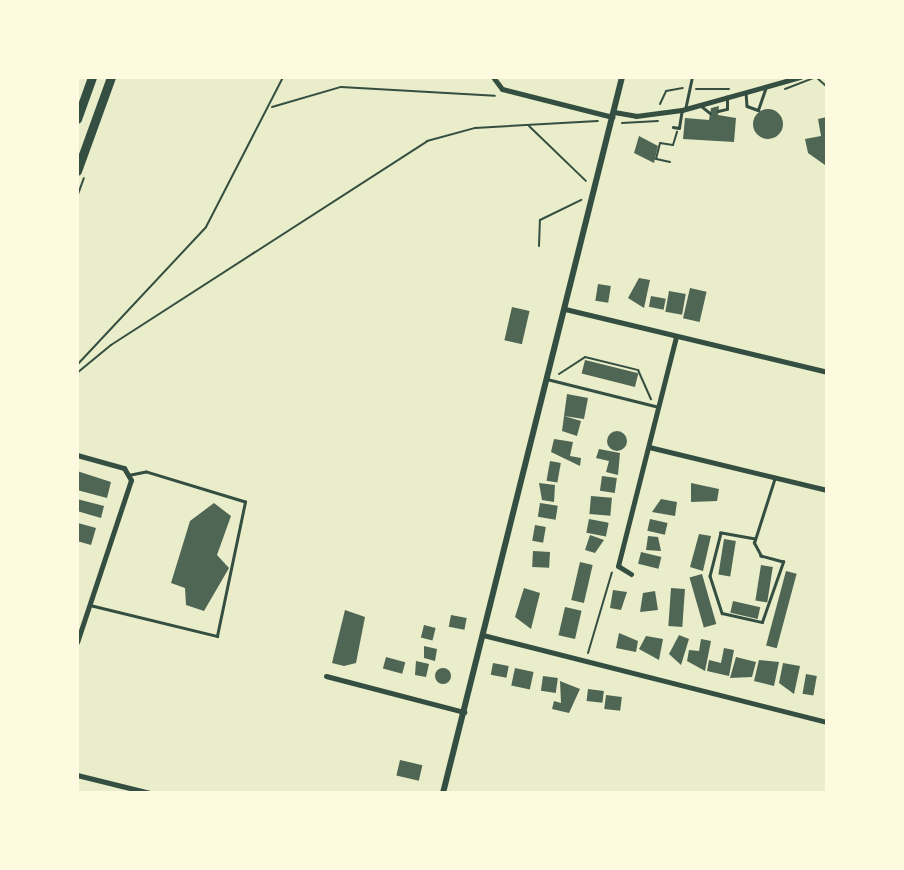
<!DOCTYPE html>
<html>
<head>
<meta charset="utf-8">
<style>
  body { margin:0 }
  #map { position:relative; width:904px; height:870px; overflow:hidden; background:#e9edc9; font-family:Arial,sans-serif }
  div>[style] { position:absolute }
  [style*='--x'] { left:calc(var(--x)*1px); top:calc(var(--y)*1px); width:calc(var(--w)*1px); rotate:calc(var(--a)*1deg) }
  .building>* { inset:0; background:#4f6655; transform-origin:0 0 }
  .round { border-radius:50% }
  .path>* { height:2px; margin:-1px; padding:0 1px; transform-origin:1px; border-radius:1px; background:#344e41 }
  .service>* { height:2.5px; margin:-1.25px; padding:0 1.25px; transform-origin:1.25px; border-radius:1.25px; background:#344e41 }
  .minor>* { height:5px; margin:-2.5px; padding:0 2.5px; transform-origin:2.5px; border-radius:2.5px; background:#344e41 }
  .tertiary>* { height:6px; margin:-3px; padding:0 3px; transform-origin:3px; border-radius:3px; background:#344e41 }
  .trunk>* { height:9px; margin:-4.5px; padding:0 4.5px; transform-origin:4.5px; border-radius:4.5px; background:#344e41 }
  span { translate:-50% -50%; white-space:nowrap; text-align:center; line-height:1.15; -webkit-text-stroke:5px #fefae0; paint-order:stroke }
  .frame { position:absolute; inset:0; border:79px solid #fefae0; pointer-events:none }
</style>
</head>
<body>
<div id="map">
  <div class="building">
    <div style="clip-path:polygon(719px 106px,718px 115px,736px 118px,734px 142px,683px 139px,685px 118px,709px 120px,711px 108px)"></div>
    <div class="round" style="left:753px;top:109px;width:30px;height:30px"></div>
    <div style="clip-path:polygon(827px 117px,827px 162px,825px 165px,808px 153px,805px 139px,821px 136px,818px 119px)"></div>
    <div style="clip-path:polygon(639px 136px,658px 146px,654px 163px,634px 153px)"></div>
    <div style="clip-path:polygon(639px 278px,650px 280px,644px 308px,628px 298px)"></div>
    <div style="left:598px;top:284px;width:13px;height:17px;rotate:9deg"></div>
    <div style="left:690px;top:288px;width:17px;height:31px;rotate:13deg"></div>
    <div style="left:669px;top:291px;width:17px;height:21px;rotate:10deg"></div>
    <div style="left:651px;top:296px;width:15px;height:11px;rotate:11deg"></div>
    <div style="left:512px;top:307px;width:18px;height:34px;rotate:13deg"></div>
    <div style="left:585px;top:360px;width:55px;height:14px;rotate:14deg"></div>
    <div style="clip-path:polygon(567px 394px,588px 398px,584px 419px,564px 416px,581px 421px,577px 436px,562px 431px)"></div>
    <div class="round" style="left:607px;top:431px;width:20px;height:20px"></div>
    <div style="clip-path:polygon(554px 439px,573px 442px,570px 456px,581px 458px,580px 466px,551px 452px)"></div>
    <div style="clip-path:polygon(599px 449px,620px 453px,618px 475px,606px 472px,609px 461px,596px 458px)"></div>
    <div style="left:550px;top:461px;width:11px;height:20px;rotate:10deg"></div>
    <div style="clip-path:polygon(77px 471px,111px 482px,107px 498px,77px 490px)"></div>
    <div style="left:602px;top:476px;width:15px;height:15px;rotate:8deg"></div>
    <div style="clip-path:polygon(539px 483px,555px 485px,554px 502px,542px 500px)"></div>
    <div style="clip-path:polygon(691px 483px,719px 489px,717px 501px,691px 502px)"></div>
    <div style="left:591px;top:496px;width:21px;height:18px;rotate:5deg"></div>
    <div style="clip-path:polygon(77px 499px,104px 506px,101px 518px,77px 511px)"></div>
    <div style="clip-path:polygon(661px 499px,677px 502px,675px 516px,652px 512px)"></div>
    <div style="clip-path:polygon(214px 503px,231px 516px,217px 555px,229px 568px,204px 611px,186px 605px,185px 588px,171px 583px,190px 521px)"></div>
    <div style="left:540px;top:503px;width:18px;height:14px;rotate:9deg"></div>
    <div style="left:589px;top:519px;width:20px;height:14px;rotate:11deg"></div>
    <div style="left:650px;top:519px;width:18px;height:12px;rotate:13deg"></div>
    <div style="clip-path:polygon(78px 523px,96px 528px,91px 545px,77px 541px)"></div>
    <div style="left:535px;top:525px;width:11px;height:16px;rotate:10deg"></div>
    <div style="clip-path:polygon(699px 534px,711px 536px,703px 571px,690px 567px)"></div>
    <div style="clip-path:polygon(590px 535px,604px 540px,595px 553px,585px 550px)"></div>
    <div style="clip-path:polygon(648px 536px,658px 537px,661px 551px,646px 550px)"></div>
    <div style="left:724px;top:539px;width:12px;height:36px;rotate:9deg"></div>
    <div style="left:533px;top:551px;width:17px;height:16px;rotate:3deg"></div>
    <div style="left:641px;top:552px;width:21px;height:12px;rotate:14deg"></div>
    <div style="left:580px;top:562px;width:13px;height:39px;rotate:13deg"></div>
    <div style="left:761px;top:565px;width:12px;height:36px;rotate:9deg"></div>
    <div style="left:786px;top:571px;width:11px;height:77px;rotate:15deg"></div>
    <div style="left:702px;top:574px;width:52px;height:13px;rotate:74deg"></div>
    <div style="clip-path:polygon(524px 588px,540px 593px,531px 629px,515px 617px)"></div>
    <div style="left:671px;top:588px;width:14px;height:38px;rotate:4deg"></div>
    <div style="clip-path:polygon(613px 590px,627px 592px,621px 610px,610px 608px)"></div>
    <div style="clip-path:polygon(655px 591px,658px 610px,640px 612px,643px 593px)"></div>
    <div style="left:733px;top:601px;width:28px;height:12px;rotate:13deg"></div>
    <div style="left:565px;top:607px;width:17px;height:29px;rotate:13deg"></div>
    <div style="clip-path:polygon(345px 610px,365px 617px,356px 663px,344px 666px,332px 663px)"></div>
    <div style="left:451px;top:615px;width:16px;height:12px;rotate:11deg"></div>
    <div style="left:424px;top:625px;width:12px;height:13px;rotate:14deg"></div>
    <div style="clip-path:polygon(619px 633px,638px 641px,636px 652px,616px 648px)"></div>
    <div style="clip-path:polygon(679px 635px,689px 639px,681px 665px,669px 654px)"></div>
    <div style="clip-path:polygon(646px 636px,663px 639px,659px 660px,639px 649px)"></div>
    <div style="clip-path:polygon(701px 639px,711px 641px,705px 671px,687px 661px,689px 650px,699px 651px)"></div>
    <div style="clip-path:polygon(424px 646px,437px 649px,435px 661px,424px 658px)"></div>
    <div style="clip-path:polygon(724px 648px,734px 650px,729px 676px,707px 671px,709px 660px,721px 663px)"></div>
    <div style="left:386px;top:657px;width:20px;height:12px;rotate:15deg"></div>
    <div style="clip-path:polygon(736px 657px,756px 662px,752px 677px,730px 678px)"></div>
    <div style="clip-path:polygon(759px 660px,779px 662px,774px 686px,754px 681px)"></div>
    <div style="clip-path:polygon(416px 661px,429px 664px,426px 677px,415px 675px)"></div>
    <div style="left:493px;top:663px;width:16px;height:12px;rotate:11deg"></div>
    <div style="clip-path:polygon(783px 663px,800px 666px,794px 694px,779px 683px)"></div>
    <div class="round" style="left:435px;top:668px;width:16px;height:16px"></div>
    <div style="left:515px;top:668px;width:19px;height:18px;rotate:12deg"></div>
    <div style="left:806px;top:674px;width:11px;height:20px;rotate:10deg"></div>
    <div style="left:543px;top:676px;width:15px;height:15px;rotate:8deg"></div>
    <div style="clip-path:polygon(560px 681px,580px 689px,569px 713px,552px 709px,554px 701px,561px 703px)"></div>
    <div style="left:588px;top:689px;width:16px;height:12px;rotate:7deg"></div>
    <div style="left:606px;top:695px;width:16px;height:14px;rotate:7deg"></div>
    <div style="left:400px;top:760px;width:23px;height:16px;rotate:13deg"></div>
  </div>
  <div class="path">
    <div style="--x:816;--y:77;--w:15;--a:42"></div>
    <div style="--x:696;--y:89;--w:33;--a:0"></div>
    <div style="--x:785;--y:89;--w:33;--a:-21"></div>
    <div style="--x:660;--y:104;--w:14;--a:-65"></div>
    <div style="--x:666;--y:91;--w:17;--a:-10"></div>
    <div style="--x:272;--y:107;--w:72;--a:-16.2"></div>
    <div style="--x:341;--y:87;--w:154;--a:3.3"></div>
    <div style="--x:622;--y:123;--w:36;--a:-3"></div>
    <div style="--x:529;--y:126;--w:79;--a:44"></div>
    <div style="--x:670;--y:162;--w:14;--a:-168"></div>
    <div style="--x:656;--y:159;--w:16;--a:-76"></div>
    <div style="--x:660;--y:143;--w:13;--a:9"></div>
    <div style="--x:673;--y:145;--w:14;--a:-73"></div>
    <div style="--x:77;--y:197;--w:20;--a:-70"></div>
    <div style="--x:539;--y:246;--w:26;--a:-88"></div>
    <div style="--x:540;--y:220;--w:46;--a:-26"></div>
    <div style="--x:77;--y:365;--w:189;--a:-46.9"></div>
    <div style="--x:206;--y:227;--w:169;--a:-62.8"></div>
    <div style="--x:77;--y:373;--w:44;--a:-39.5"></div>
    <div style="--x:111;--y:345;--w:376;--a:-32.8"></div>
    <div style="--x:427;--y:141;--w:50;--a:-15.2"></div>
    <div style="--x:475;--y:128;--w:123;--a:-3.3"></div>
    <div style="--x:559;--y:374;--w:31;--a:-33"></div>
    <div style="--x:585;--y:357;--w:55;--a:13.8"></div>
    <div style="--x:638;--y:370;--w:32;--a:66"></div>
    <div style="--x:588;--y:653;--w:84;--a:-73.5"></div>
  </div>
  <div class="service">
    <div style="--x:746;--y:92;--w:14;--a:86"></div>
    <div style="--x:747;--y:106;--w:12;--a:20"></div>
    <div style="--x:758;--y:110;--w:24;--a:-71"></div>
    <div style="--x:700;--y:105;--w:13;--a:39"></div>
    <div style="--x:685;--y:110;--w:34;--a:-78"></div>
    <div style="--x:718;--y:111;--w:9;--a:-13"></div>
    <div style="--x:727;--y:109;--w:12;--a:-90"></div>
    <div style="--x:673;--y:127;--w:6;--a:9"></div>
    <div style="--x:679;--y:128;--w:18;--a:-81"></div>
    <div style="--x:547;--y:379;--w:115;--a:14"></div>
    <div style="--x:755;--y:539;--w:35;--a:-170"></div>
    <div style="--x:721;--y:533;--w:44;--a:104.3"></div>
    <div style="--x:710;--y:576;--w:39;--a:72"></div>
    <div style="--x:722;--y:613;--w:41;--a:12.7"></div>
    <div style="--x:762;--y:622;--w:64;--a:-70.7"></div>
    <div style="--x:783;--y:562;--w:23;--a:-165"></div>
    <div style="--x:761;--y:556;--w:15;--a:-118"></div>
    <div style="--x:754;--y:543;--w:69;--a:-72.3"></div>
    <div style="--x:90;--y:605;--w:131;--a:13.7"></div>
    <div style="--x:217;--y:636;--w:137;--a:-78.2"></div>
    <div style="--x:245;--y:502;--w:103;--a:-163.1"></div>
    <div style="--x:146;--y:472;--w:16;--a:169"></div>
  </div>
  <div class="minor">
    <div style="--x:493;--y:77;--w:15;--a:53"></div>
    <div style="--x:502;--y:89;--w:114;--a:14.2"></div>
    <div style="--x:614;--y:112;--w:22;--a:10"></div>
    <div style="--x:636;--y:116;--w:46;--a:-7.4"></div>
    <div style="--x:682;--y:110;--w:123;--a:-15.6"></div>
    <div style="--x:565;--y:309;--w:269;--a:13.5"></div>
    <div style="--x:649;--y:447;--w:183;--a:13.6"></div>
    <div style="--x:77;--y:455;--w:49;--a:15.5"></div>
    <div style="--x:124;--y:468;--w:14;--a:60"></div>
    <div style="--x:131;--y:480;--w:171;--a:108.4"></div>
    <div style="--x:631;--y:574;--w:15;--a:-148"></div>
    <div style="--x:618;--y:566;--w:237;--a:-75.8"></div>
    <div style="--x:483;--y:635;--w:355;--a:14.2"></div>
    <div style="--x:326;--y:676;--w:143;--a:14.6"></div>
    <div style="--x:77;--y:775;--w:75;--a:13.9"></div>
  </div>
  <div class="tertiary">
    <div style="--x:443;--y:793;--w:738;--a:-75.96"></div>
  </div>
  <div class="trunk">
    <div style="--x:77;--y:119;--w:45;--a:-70.3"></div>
    <div style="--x:77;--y:171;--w:100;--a:-70.1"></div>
  </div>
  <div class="frame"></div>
</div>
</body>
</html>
